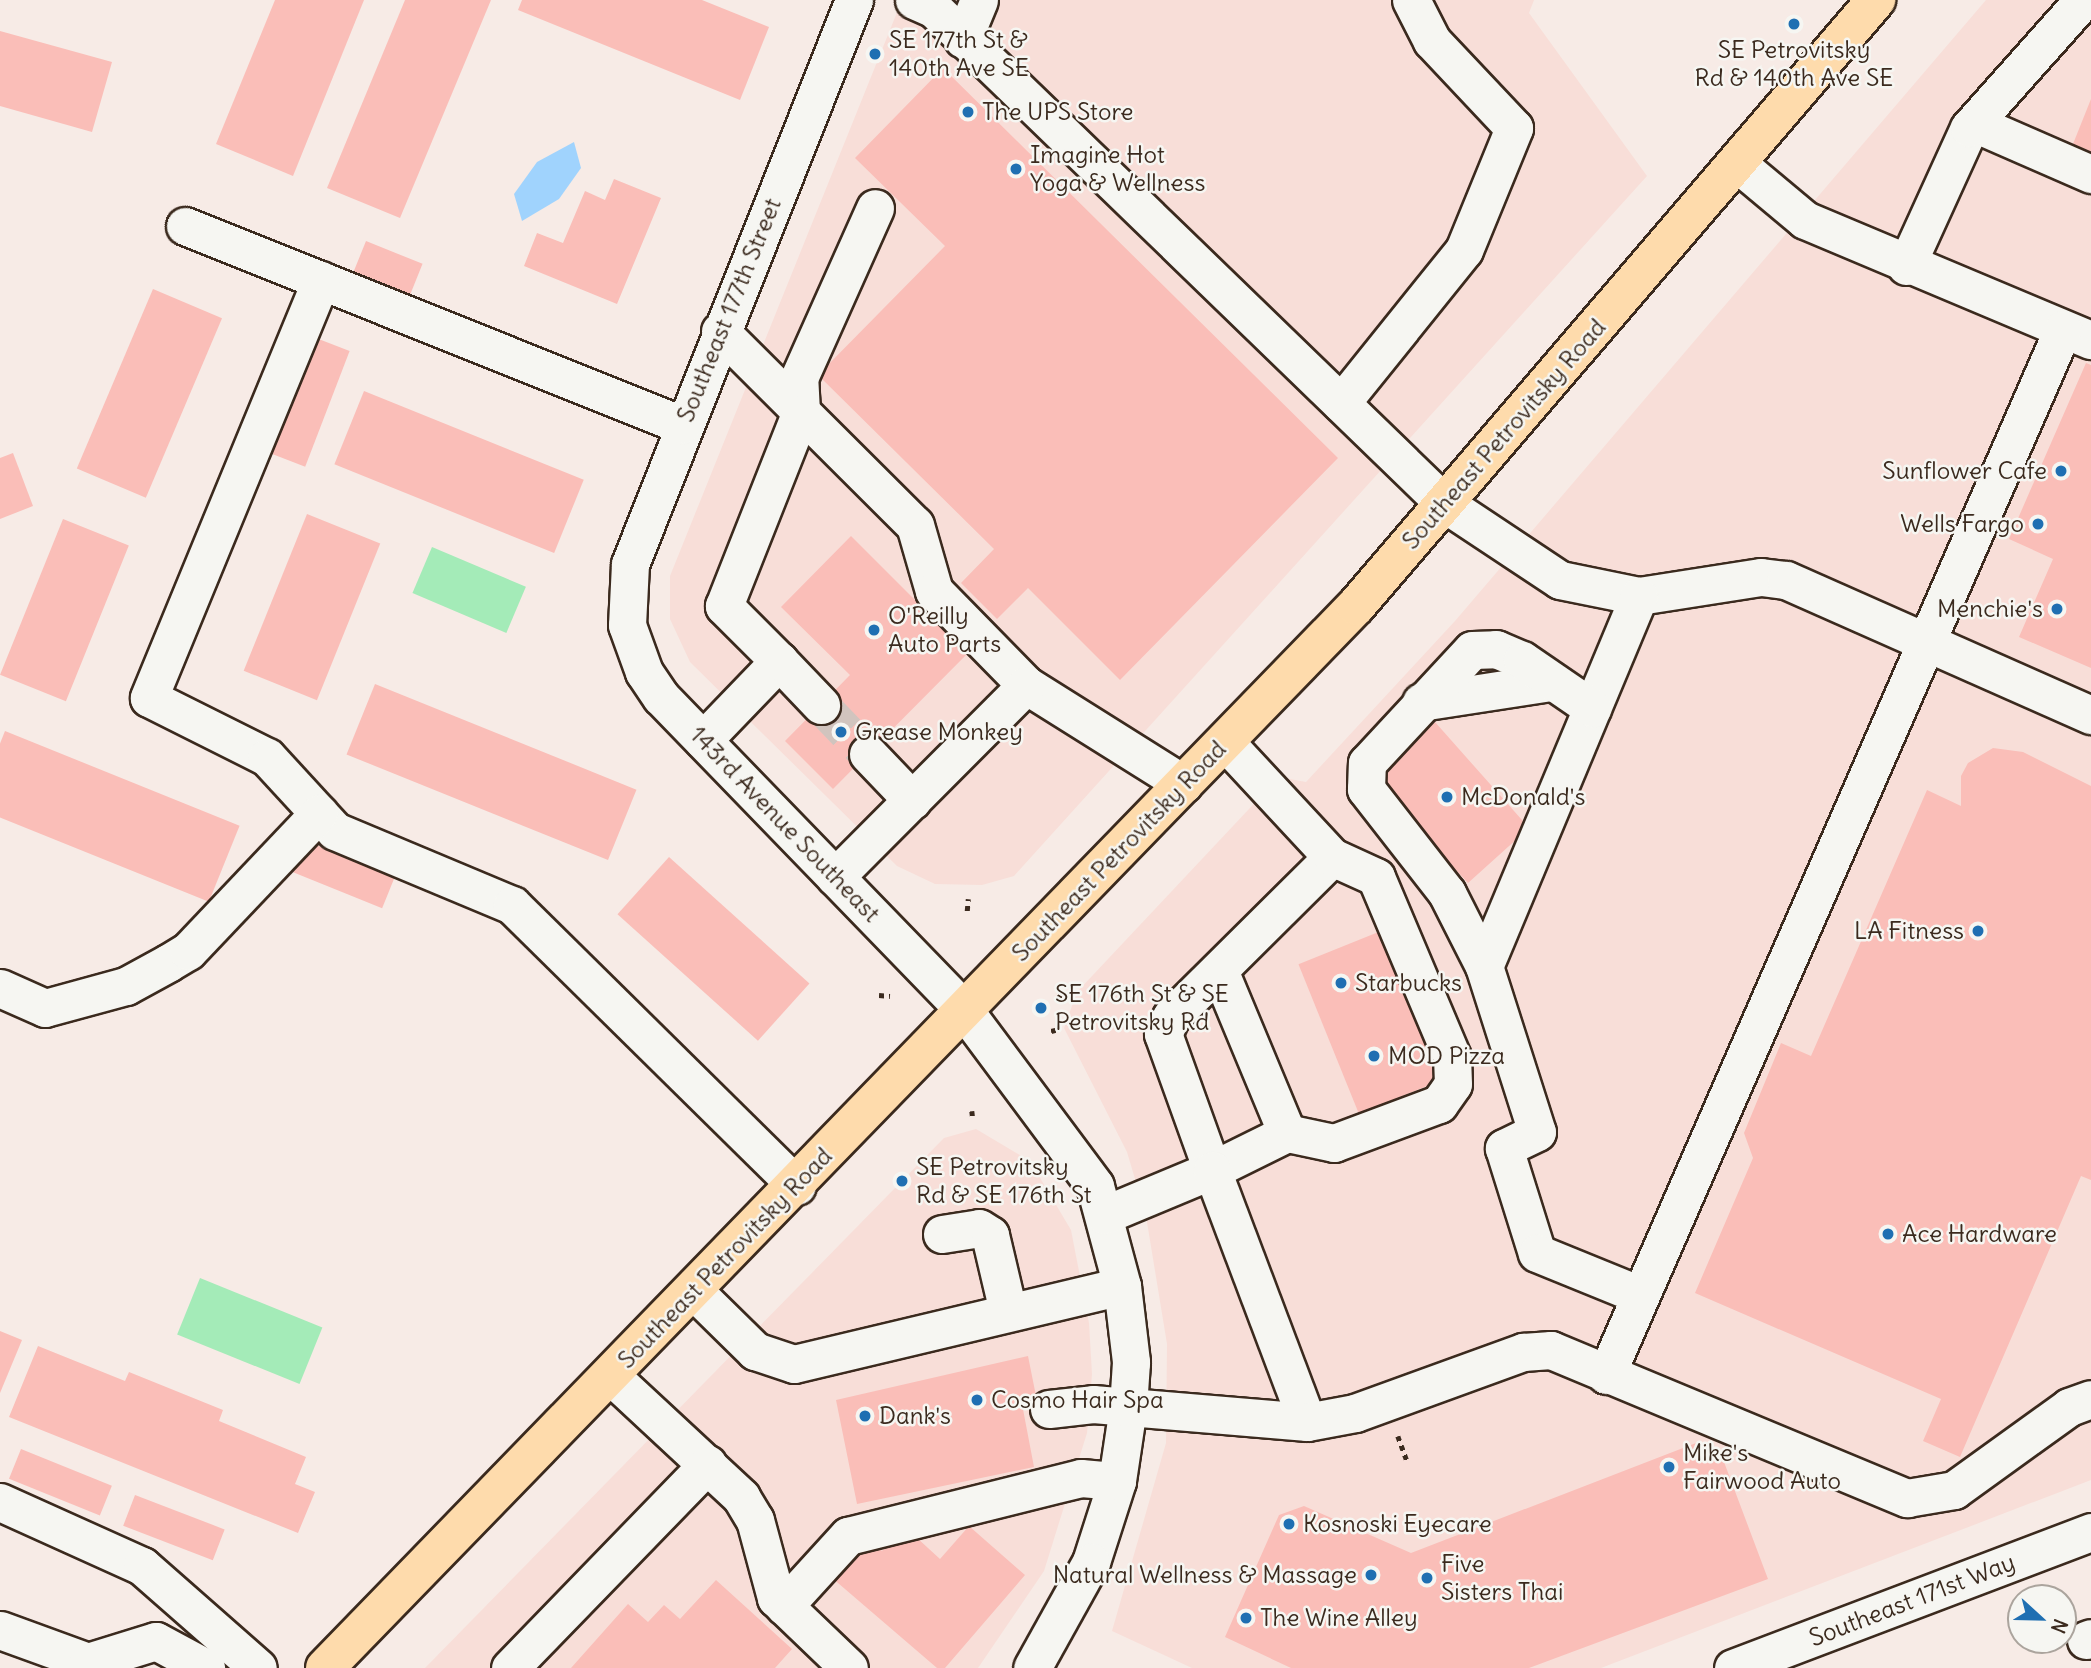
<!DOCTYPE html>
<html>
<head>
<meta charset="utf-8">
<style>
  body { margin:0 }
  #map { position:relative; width:2091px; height:1668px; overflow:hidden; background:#f7ebe6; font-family:Delius,sans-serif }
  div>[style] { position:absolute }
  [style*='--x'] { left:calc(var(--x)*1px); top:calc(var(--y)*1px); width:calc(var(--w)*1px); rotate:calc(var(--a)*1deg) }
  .built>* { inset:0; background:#f8ded8 }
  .green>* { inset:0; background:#a4ebb8; transform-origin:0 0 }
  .water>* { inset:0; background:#a0d3fd }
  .building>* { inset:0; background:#fabeb8; transform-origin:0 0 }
  .minor-tunnel>* { height:37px; margin-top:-18.5px; transform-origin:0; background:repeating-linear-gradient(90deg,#d1c4be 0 37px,transparent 0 55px) }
  .path>* { height:4.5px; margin-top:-2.25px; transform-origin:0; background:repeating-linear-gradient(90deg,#3b2a1e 0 5px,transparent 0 10px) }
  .roads { filter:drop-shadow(2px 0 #3b2a1e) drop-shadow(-2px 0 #3b2a1e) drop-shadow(0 2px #3b2a1e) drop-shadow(0 -2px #3b2a1e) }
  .minor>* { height:37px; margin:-18.5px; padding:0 18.5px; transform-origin:18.5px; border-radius:18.5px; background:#f6f6f2 }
  .major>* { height:38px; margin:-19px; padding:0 19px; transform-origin:19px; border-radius:19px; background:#fedbac }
  .dots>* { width:19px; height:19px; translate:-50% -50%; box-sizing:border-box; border:4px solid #f6f6f2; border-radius:50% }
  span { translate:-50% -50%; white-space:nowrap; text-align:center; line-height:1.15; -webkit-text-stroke:5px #f6f6f2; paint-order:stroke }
  .poi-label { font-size:24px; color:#3b2a1e }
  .left { translate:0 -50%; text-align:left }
  .right { translate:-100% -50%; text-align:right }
  .street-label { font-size:24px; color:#3b2a1e }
  .north { position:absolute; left:2007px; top:1584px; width:70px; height:70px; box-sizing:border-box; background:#f6f6f2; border:2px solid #aba49d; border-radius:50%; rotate:112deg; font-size:19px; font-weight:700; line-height:28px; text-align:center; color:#3b2a1e }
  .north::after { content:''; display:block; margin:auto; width:24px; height:32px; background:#1f6fb2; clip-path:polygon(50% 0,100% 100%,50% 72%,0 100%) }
</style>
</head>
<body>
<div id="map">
  <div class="built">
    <div style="clip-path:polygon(902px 0,1534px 0,1529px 13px,1647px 176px,1014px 876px,982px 885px,935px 884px,897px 866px,690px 662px,670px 619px,670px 576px)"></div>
    <div style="clip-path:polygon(1986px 0,2091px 0,2091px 1480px,1601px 1668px,1192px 1668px,1112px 1631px,1166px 1443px,1167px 1344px,1146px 1216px,1127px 1152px,1064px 1028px,1077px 992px,1279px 777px,1306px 782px,1455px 621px)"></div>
    <div style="clip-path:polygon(976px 1129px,1030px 1161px,1071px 1230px,1089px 1323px,1092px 1374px,1087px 1433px,1044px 1571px,978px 1668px,425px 1668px,944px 1138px)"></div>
  </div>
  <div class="green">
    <div style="left:432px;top:547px;width:102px;height:50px;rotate:23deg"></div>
    <div style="left:200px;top:1278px;width:132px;height:61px;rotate:22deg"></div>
  </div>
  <div class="water">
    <div style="clip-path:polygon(574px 142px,581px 168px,559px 199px,522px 221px,514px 194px,537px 162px)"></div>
  </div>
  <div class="building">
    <div style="clip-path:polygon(275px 0,364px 0,293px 176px,216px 144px)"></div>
    <div style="clip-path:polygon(405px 0,491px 0,400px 218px,327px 188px)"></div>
    <div style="clip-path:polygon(522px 0,702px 0,769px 27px,740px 100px,518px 10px)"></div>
    <div style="clip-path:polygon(0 31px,112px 62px,92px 132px,0 106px)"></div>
    <div style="clip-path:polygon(943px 68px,1338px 458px,1120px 680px,1028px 588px,997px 619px,961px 583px,994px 549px,818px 375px,945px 246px,855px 158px)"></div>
    <div style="clip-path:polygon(2091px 99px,2091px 157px,2071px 149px)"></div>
    <div style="clip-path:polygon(614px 179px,661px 198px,617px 304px,524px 266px,537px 233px,563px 243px,585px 191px,605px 200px)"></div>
    <div style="left:366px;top:241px;width:61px;height:34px;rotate:22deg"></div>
    <div style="left:153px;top:289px;width:75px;height:195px;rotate:23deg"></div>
    <div style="left:316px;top:338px;width:36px;height:124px;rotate:21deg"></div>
    <div style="clip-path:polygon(2086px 363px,2091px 365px,2091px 668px,2019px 637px,2053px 559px,2009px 539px)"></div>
    <div style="left:364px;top:391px;width:237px;height:79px;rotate:22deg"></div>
    <div style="clip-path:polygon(13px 453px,33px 506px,0 519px,0 458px)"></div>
    <div style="left:307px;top:514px;width:79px;height:169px;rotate:22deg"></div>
    <div style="left:63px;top:519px;width:71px;height:168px;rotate:22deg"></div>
    <div style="clip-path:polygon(851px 536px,968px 653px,833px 789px,785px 741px,850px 675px,781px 607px)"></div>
    <div style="left:375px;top:684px;width:282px;height:76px;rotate:22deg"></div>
    <div style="clip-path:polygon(1435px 722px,1529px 828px,1468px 883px,1455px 869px,1448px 876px,1374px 776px)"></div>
    <div style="left:5px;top:731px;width:253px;height:82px;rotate:22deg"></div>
    <div style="clip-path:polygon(1993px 748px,2023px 752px,2091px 786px,2091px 1180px,2081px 1176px,1960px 1457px,1923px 1441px,1941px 1399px,1695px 1293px,1753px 1158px,1744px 1133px,1781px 1043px,1811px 1056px,1927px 790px,1961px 806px,1961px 776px,1968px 763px)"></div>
    <div style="left:304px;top:840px;width:98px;height:34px;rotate:22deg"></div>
    <div style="left:669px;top:857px;width:189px;height:77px;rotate:42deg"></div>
    <div style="left:1381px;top:931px;width:161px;height:89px;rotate:68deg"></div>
    <div style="clip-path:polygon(0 1331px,22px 1340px,0 1393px)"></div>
    <div style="clip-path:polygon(38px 1346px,125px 1381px,129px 1372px,223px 1410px,219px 1421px,306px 1457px,295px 1484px,315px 1492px,298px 1533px,9px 1417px)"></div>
    <div style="clip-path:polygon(1028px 1356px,1037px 1401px,1022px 1404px,1034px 1467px,857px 1504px,836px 1400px)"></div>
    <div style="clip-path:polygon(1696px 1443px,1721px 1454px,1768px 1579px,1529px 1668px,1291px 1668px,1225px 1637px,1279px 1515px,1304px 1506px,1411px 1553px)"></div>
    <div style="left:21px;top:1449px;width:98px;height:32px;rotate:22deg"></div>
    <div style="left:135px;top:1495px;width:96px;height:33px;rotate:21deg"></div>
    <div style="clip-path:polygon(904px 1526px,940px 1559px,969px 1526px,1025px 1575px,945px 1668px,937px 1668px,831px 1577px,866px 1537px,882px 1551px)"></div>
    <div style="clip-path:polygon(716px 1580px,792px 1649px,775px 1668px,571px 1668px,628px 1604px,648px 1622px,664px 1605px,680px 1619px)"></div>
  </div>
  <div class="minor-tunnel">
    <div style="--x:821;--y:705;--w:68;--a:46.2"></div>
  </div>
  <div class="path">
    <div style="--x:967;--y:911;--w:12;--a:-85"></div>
    <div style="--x:879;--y:995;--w:11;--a:5"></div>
    <div style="--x:1057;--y:996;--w:8;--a:30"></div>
    <div style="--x:1051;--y:1031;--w:8;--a:-14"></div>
    <div style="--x:972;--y:1111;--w:8;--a:83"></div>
    <div style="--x:1398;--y:1436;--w:27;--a:70"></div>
  </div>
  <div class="roads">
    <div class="minor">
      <div style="--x:854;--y:0;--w:607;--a:111.66"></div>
      <div style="--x:630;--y:564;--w:61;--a:92.8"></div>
      <div style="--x:627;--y:625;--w:50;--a:70.1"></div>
      <div style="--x:644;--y:672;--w:30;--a:56"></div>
      <div style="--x:661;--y:697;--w:436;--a:45.9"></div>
      <div style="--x:964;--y:1010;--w:219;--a:53.3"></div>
      <div style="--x:1095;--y:1186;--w:104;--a:74.9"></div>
      <div style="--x:1122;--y:1286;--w:77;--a:83.2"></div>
      <div style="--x:1131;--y:1362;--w:45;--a:93.8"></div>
      <div style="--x:1128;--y:1407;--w:75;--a:98.5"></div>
      <div style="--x:1117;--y:1481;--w:85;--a:107.8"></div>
      <div style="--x:1091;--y:1562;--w:121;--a:119.1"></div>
      <div style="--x:914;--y:0;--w:22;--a:24"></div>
      <div style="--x:934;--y:9;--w:710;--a:44.09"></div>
      <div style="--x:1444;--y:503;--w:139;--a:33.6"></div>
      <div style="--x:1560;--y:580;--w:81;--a:11.4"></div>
      <div style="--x:1639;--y:596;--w:123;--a:-8.9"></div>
      <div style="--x:1761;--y:577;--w:25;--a:7"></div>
      <div style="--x:1786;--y:580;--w:334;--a:23.9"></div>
      <div style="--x:963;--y:39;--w:42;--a:-67.7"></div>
      <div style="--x:1974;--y:123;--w:128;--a:23.6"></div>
      <div style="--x:1738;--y:164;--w:87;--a:39.9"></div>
      <div style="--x:1805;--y:220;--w:310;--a:22.8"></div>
      <div style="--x:185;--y:226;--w:535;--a:21.82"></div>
      <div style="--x:1906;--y:266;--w:152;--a:-65.5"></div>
      <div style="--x:1969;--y:128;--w:171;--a:-48.3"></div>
      <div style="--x:321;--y:280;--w:452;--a:112.4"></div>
      <div style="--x:149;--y:698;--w:132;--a:26.6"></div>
      <div style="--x:267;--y:757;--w:100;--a:47.4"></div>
      <div style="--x:335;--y:831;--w:192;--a:22.7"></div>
      <div style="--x:512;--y:905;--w:400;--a:44.6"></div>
      <div style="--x:720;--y:331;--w:275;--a:44.9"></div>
      <div style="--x:915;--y:525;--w:69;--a:73.9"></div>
      <div style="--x:934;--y:591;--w:132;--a:45.6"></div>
      <div style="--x:1026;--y:685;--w:186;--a:32.1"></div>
      <div style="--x:1341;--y:403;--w:196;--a:-51.2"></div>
      <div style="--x:1464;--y:250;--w:132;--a:-67.7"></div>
      <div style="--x:1514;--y:128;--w:120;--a:-133.3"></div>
      <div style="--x:1432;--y:41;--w:46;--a:-117.1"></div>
      <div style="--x:1639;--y:596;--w:401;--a:112.7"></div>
      <div style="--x:1484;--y:966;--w:174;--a:72.3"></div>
      <div style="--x:1537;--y:1132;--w:37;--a:154"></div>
      <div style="--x:1504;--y:1148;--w:110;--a:72.6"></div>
      <div style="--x:1537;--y:1253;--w:111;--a:22.2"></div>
      <div style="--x:779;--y:661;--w:61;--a:46.3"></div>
      <div style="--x:1421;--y:702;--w:131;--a:-8.8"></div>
      <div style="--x:703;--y:740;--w:110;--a:-46.1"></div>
      <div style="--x:779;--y:661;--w:78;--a:-135"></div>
      <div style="--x:724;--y:606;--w:209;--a:-68.4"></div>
      <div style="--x:801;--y:412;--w:34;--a:-93"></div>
      <div style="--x:799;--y:378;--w:186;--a:-65.9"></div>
      <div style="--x:868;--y:754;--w:64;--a:46.3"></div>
      <div style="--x:835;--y:877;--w:271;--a:-45.1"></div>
      <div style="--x:1484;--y:966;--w:82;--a:-116.9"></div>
      <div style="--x:1447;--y:893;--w:132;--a:-127.9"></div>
      <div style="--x:1366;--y:789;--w:26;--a:-88"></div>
      <div style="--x:1367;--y:763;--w:154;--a:-47.1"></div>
      <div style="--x:1472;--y:650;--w:24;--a:-2"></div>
      <div style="--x:1496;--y:649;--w:28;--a:23"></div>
      <div style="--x:1522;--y:660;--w:85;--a:34.4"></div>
      <div style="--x:1219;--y:970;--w:177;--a:67.4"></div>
      <div style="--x:1287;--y:1133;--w:84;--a:153.7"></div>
      <div style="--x:1212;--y:1170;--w:145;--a:-109.8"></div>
      <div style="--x:1163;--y:1034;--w:19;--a:-65"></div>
      <div style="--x:1171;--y:1017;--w:227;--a:-44.8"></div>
      <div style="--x:1332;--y:857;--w:157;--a:-132.9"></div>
      <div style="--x:0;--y:988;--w:49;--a:24"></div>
      <div style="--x:45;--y:1008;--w:84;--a:-15.2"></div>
      <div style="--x:126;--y:986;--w:48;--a:-28.7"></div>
      <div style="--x:168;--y:963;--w:23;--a:-31"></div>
      <div style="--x:188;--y:951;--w:190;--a:-46.5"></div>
      <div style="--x:1287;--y:1133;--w:48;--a:12"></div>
      <div style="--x:1334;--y:1143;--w:112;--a:-20.4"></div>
      <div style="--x:1439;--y:1104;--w:24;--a:-55"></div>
      <div style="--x:1453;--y:1084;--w:27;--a:-92"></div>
      <div style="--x:1452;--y:1057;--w:195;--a:-112.9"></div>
      <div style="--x:1376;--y:877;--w:48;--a:-155.6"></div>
      <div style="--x:1104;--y:1215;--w:117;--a:-22.6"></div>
      <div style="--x:1212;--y:1170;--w:269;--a:69.3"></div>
      <div style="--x:942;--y:1234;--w:37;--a:-9"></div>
      <div style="--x:979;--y:1228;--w:13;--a:32"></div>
      <div style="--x:990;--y:1235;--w:78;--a:76.7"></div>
      <div style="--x:694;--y:1291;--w:86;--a:44.5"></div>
      <div style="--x:755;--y:1351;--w:41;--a:18.4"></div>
      <div style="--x:794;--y:1364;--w:337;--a:-13.4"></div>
      <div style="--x:1606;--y:1375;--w:1141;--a:-66.4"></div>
      <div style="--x:611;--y:1376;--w:178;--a:42.9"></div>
      <div style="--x:741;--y:1497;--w:27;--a:59"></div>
      <div style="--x:755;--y:1520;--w:81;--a:74.9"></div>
      <div style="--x:776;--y:1598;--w:101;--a:43.8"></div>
      <div style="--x:1049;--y:1409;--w:44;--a:-6.5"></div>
      <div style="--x:1093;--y:1404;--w:215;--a:4.8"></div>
      <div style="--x:1307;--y:1422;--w:49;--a:-10.6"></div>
      <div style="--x:1355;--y:1413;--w:179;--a:-20"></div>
      <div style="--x:1523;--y:1352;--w:28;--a:-4"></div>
      <div style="--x:1551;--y:1350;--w:386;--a:22.6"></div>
      <div style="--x:1907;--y:1498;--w:48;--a:-9.7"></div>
      <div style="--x:1954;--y:1490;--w:142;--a:-35.8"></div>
      <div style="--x:2069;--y:1407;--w:23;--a:-20"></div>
      <div style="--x:0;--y:1502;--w:156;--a:24.3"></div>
      <div style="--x:142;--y:1566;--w:154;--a:41.3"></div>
      <div style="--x:784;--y:1606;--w:95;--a:-47.6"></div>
      <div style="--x:848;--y:1536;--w:240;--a:-14"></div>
      <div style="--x:1081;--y:1478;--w:36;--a:5"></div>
      <div style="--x:0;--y:1630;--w:94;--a:20"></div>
      <div style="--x:88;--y:1662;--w:71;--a:-17.2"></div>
      <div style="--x:156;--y:1641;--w:57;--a:28.4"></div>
      <div style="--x:2086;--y:1640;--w:5;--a:-22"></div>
      <div style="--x:510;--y:1668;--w:284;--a:-45.9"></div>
      <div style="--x:1733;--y:1668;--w:383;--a:-20.8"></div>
    </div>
    <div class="major">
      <div style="--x:325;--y:1668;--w:1480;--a:-45.85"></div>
      <div style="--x:1356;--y:606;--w:799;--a:-49.37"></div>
    </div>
  </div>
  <div class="dots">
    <div style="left:1794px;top:24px;background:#1f6fb2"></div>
    <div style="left:875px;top:54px;background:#1f6fb2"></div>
    <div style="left:968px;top:112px;background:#1f6fb2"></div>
    <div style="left:1016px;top:169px;background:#1f6fb2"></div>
    <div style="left:2061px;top:471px;background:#1f6fb2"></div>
    <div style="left:2038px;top:524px;background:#1f6fb2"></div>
    <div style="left:2057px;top:609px;background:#1f6fb2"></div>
    <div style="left:874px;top:630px;background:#1f6fb2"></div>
    <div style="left:841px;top:732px;background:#1f6fb2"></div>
    <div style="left:1447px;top:797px;background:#1f6fb2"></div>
    <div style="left:1978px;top:931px;background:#1f6fb2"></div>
    <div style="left:1341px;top:983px;background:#1f6fb2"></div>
    <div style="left:1041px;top:1008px;background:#1f6fb2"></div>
    <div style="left:1374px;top:1056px;background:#1f6fb2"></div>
    <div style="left:902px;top:1181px;background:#1f6fb2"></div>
    <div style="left:1888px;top:1234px;background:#1f6fb2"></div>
    <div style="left:977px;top:1400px;background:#1f6fb2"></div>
    <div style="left:865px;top:1416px;background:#1f6fb2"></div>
    <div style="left:1669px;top:1467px;background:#1f6fb2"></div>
    <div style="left:1289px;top:1524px;background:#1f6fb2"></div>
    <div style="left:1371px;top:1575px;background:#1f6fb2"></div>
    <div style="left:1427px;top:1578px;background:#1f6fb2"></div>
    <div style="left:1246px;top:1618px;background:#1f6fb2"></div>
  </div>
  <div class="poi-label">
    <span class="left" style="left:889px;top:54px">SE 177th St &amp;<br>140th Ave SE</span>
    <span style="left:1794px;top:64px">SE Petrovitsky<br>Rd &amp; 140th Ave SE</span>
    <span class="left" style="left:982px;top:112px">The UPS Store</span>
    <span class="left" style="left:1030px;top:169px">Imagine Hot<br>Yoga &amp; Wellness</span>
    <span class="right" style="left:2047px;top:471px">Sunflower Cafe</span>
    <span class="right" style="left:2024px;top:524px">Wells Fargo</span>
    <span class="right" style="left:2043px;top:609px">Menchie's</span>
    <span class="left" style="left:888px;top:630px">O'Reilly<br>Auto Parts</span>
    <span class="left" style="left:855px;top:732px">Grease Monkey</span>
    <span class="left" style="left:1461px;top:797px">McDonald's</span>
    <span class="right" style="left:1964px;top:931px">LA Fitness</span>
    <span class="left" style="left:1355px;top:983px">Starbucks</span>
    <span class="left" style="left:1055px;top:1008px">SE 176th St &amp; SE<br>Petrovitsky Rd</span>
    <span class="left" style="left:1388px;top:1056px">MOD Pizza</span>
    <span class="left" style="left:916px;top:1181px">SE Petrovitsky<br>Rd &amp; SE 176th St</span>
    <span class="left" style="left:1902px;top:1234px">Ace Hardware</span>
    <span class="left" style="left:991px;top:1400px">Cosmo Hair Spa</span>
    <span class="left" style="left:879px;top:1416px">Dank's</span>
    <span class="left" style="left:1683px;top:1467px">Mike's<br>Fairwood Auto</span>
    <span class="left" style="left:1303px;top:1524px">Kosnoski Eyecare</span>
    <span class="left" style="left:1441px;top:1578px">Five<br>Sisters Thai</span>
    <span class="right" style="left:1357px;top:1575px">Natural Wellness &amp; Massage</span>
    <span class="left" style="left:1260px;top:1618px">The Wine Alley</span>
  </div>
  <div class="street-label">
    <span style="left:729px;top:310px;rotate:-68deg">Southeast 177th Street</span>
    <span style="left:1504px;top:434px;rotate:-49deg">Southeast Petrovitsky Road</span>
    <span style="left:785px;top:824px;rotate:46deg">143rd Avenue Southeast</span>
    <span style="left:1119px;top:851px;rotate:-46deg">Southeast Petrovitsky Road</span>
    <span style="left:725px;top:1258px;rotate:-46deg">Southeast Petrovitsky Road</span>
    <span style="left:1912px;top:1600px;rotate:-21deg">Southeast 171st Way</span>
  </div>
  <div class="north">N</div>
</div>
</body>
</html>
